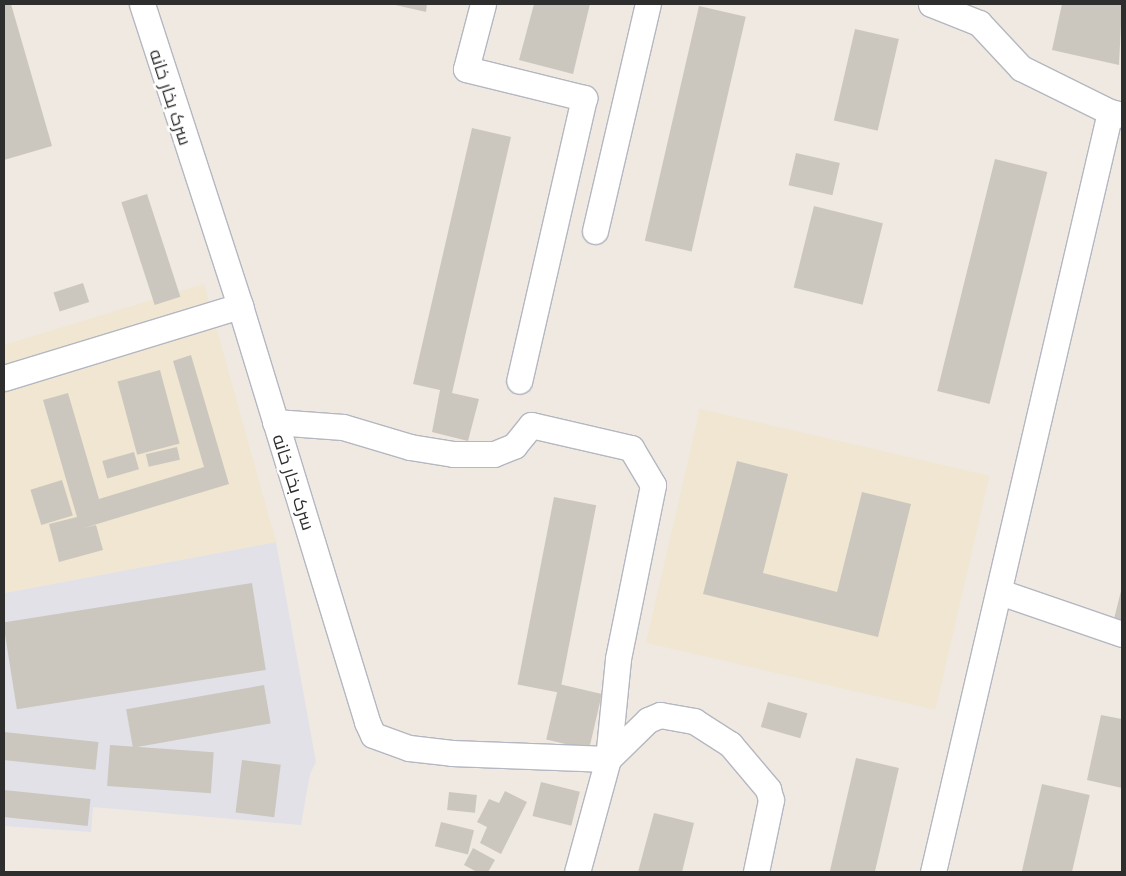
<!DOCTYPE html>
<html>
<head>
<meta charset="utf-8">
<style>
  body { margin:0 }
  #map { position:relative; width:1126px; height:876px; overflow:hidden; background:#efe9e1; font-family:"Open Sans",Cairo,sans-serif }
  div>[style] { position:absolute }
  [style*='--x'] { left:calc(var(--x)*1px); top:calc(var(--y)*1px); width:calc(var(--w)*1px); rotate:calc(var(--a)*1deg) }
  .industrial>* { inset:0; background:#e3e1e8 }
  .education>* { inset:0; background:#f0e6d1; transform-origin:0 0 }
  .building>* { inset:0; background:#cbc7bf; transform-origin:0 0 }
  .roads { filter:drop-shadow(1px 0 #b4b7c1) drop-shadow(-1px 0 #b4b7c1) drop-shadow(0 1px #b4b7c1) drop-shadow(0 -1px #b4b7c1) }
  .minor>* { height:25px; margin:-12.5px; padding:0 12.5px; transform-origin:12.5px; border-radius:12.5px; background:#fff }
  span { translate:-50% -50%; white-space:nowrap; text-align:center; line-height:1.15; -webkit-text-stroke:5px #fff; paint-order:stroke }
  .street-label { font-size:18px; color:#2e2e2e }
  .frame { position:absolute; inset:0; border:5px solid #2e2e2e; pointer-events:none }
</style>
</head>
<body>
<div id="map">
  <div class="industrial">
    <div style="clip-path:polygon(276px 542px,316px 762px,310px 774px,301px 825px,93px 807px,91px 832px,4px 826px,4px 593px)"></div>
  </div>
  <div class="education">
    <div style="clip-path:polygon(204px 284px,276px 542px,4px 593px,4px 345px)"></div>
    <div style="left:700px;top:409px;width:297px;height:240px;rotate:13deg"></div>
  </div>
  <div class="building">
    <div style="clip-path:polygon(4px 4px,11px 4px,52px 146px,4px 160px)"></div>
    <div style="clip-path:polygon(391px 4px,427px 4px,426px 12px)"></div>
    <div style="clip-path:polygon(534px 4px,590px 4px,573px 74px,519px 60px)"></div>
    <div style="clip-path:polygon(1062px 4px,1122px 4px,1119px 65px,1052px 50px)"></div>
    <div style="left:699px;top:6px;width:48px;height:241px;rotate:13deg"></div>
    <div style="left:855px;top:29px;width:45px;height:94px;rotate:13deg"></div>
    <div style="clip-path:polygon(472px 128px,511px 137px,452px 393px,479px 399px,468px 441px,432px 432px,440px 390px,413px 384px)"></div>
    <div style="left:796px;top:153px;width:45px;height:33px;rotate:13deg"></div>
    <div style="left:995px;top:159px;width:54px;height:239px;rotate:14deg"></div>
    <div style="left:147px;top:194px;width:108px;height:27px;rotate:72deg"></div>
    <div style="left:814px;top:206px;width:71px;height:84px;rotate:14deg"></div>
    <div style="left:83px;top:283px;width:20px;height:31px;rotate:72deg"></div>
    <div style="clip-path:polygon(191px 355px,229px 484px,84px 528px,96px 525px,103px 550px,59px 562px,49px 524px,77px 517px,43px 400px,68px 393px,99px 499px,204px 467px,173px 361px)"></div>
    <div style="left:160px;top:370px;width:76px;height:44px;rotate:75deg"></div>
    <div style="left:177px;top:447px;width:13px;height:32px;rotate:77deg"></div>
    <div style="left:134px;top:452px;width:18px;height:33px;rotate:74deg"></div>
    <div style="clip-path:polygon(737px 461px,788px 474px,763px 573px,837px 592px,862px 492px,911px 504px,878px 637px,703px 594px)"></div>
    <div style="left:62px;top:480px;width:37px;height:33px;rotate:73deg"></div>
    <div style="left:554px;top:497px;width:43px;height:191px;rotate:11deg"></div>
    <div style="left:252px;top:583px;width:88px;height:252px;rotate:81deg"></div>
    <div style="clip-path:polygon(1122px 587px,1122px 621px,1114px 619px)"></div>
    <div style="left:559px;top:684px;width:44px;height:57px;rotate:13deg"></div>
    <div style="left:264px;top:685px;width:39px;height:140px;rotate:80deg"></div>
    <div style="left:768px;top:702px;width:41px;height:26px;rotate:16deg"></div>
    <div style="clip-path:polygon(1101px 715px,1122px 719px,1122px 788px,1087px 780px)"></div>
    <div style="left:4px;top:732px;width:95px;height:28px;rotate:6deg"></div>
    <div style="left:110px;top:745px;width:104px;height:41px;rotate:4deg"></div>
    <div style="left:856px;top:758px;width:44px;height:117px;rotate:13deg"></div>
    <div style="left:242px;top:760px;width:39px;height:53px;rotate:7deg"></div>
    <div style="left:541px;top:782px;width:40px;height:35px;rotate:14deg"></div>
    <div style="left:1042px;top:784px;width:49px;height:90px;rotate:13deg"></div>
    <div style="left:4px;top:790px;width:87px;height:27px;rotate:6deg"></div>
    <div style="clip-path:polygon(505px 791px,527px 802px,501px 854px,480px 843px,487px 827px,477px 822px,489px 799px,499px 803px)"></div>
    <div style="left:449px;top:792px;width:28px;height:18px;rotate:6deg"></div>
    <div style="clip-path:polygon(654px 813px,694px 823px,682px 872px,638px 872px)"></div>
    <div style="left:441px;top:822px;width:34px;height:25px;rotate:14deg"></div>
    <div style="clip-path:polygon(473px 848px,495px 860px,488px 872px,477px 872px,464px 865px)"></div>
  </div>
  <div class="roads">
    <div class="minor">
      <div style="--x:142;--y:4;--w:318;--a:72"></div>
      <div style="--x:240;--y:306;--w:435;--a:73"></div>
      <div style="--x:367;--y:722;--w:14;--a:65"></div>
      <div style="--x:373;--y:735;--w:38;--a:20"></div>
      <div style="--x:409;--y:748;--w:43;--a:6.6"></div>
      <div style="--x:452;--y:753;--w:156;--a:2.2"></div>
      <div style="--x:608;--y:759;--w:56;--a:-44.3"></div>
      <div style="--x:648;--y:720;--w:13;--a:-23"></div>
      <div style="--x:660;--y:715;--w:35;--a:10"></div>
      <div style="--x:694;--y:721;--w:43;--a:32.6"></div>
      <div style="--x:730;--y:744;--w:59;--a:49.8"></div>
      <div style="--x:768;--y:789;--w:11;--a:75"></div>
      <div style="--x:771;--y:800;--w:74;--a:101.8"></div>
      <div style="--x:483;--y:4;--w:67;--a:104.7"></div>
      <div style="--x:466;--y:69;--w:122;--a:13.8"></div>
      <div style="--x:584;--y:98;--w:290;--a:102.9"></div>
      <div style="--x:931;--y:4;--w:52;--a:21.6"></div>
      <div style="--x:979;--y:23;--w:62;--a:47"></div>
      <div style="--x:1021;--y:68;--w:99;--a:26.3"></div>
      <div style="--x:1110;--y:112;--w:12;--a:14"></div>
      <div style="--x:595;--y:231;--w:233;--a:-76.9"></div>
      <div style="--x:4;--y:378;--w:247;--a:-17"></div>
      <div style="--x:275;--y:422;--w:68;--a:4.2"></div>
      <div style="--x:343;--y:427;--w:70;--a:16.6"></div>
      <div style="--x:410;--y:447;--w:44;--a:9.2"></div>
      <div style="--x:453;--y:454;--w:41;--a:0"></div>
      <div style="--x:494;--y:454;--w:22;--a:-22"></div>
      <div style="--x:514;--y:446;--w:27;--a:-51"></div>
      <div style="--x:531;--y:425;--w:103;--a:13"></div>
      <div style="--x:631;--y:448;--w:43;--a:59.3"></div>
      <div style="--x:653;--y:485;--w:177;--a:101.4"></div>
      <div style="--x:618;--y:659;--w:100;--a:95.7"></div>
      <div style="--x:608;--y:759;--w:117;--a:105.3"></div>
      <div style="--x:1000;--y:592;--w:129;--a:19"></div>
      <div style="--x:933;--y:872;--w:780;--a:-76.89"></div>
    </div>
  </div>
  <div class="street-label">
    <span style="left:171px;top:97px;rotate:72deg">سرک بخار خانه</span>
    <span style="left:294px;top:482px;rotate:72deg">سرک بخار خانه</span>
  </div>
  <div class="frame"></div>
</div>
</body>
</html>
